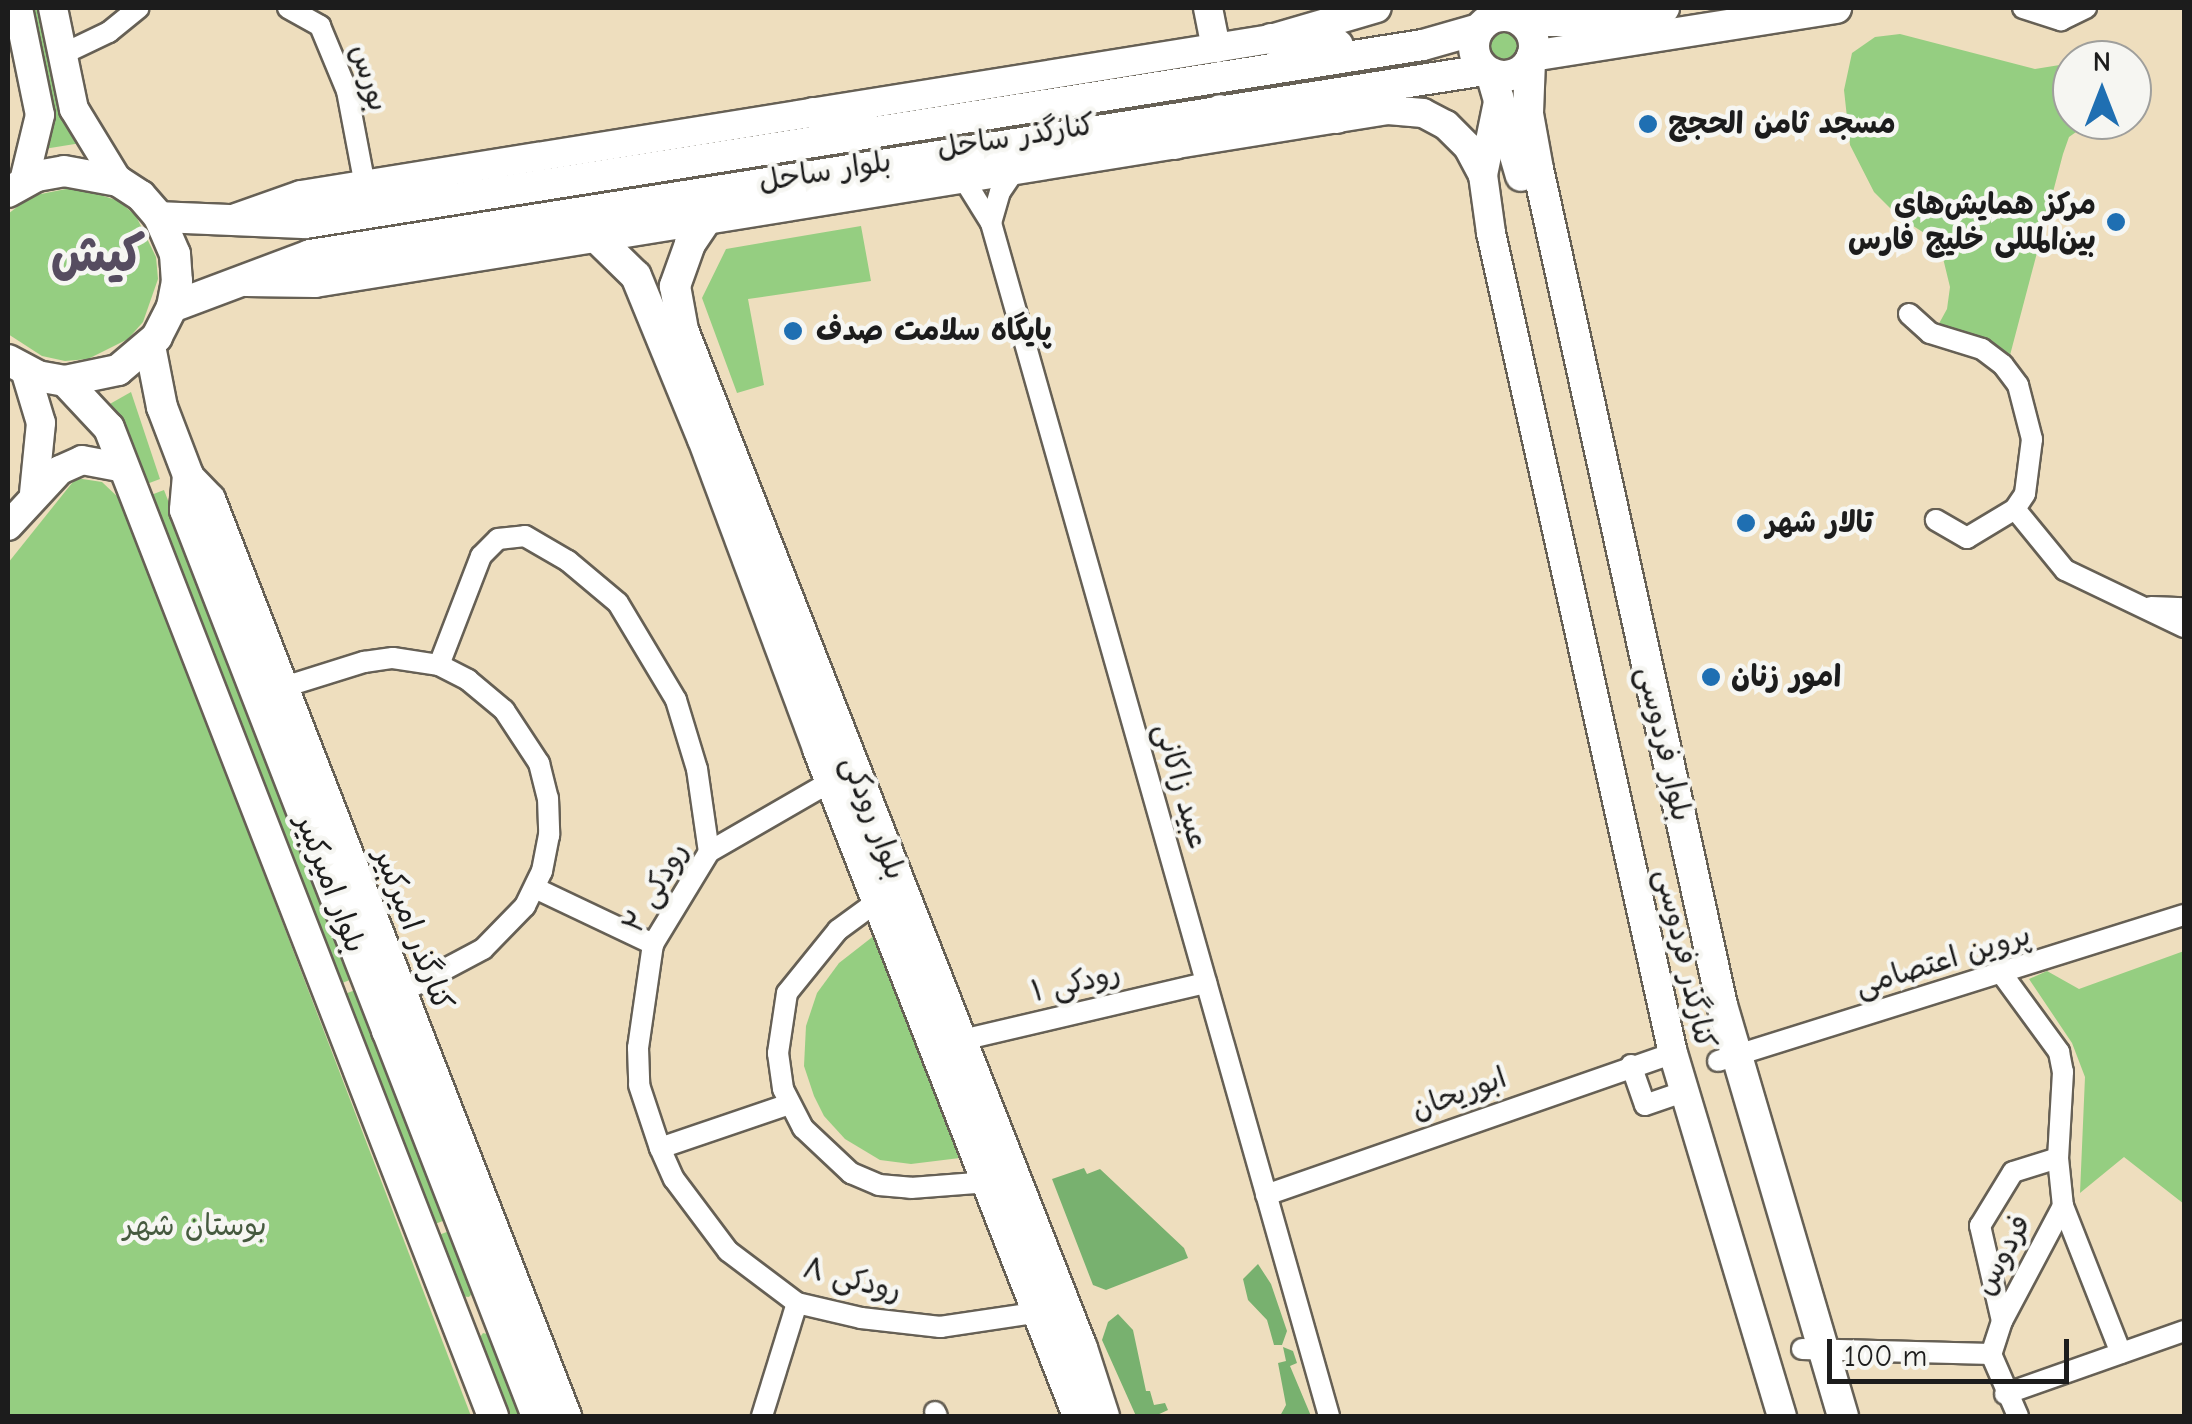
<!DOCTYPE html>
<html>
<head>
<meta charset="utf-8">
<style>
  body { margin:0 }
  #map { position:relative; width:2192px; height:1424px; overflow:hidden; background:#eedebe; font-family:"Comic Neue","Playpen Sans Arabic",sans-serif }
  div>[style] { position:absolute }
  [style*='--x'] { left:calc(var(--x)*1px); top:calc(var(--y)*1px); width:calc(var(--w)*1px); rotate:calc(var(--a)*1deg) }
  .green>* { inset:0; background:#95ce81; transform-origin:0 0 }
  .round { border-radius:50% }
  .forest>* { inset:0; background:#78b16f }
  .roads { filter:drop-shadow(2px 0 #666055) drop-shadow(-2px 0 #666055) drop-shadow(0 2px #666055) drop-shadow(0 -2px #666055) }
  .street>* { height:20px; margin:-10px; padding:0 10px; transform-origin:10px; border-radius:10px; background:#fff }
  .secondary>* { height:28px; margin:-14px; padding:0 14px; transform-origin:14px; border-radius:14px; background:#fff }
  .primary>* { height:30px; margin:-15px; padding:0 15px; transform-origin:15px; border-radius:15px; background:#fff }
  .primary>.ring { margin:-15px; padding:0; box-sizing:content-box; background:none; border:30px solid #fff; border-radius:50% }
  .dots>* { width:28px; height:28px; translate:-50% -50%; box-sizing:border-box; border:5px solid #f6f6f2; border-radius:50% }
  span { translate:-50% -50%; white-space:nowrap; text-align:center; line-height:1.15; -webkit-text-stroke:9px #f6f6f2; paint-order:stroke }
  .street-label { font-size:30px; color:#1c1c1c }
  .poi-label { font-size:30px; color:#1c1c1c; font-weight:700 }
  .left { translate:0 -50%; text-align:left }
  .right { translate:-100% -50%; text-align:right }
  .park-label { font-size:30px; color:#465a3f }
  .town-label { font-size:50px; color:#564c60; font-weight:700 }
  .frame { position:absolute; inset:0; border:10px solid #1c1c1c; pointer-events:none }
  .north { position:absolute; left:2052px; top:40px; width:100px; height:100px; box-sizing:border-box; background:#f6f6f2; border:2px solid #9f9f9c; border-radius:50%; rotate:0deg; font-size:28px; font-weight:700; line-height:40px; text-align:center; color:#1c1c1c }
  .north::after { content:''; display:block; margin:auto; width:35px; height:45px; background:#1f6fb2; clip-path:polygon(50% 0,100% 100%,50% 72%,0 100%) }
  .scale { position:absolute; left:1827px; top:1339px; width:242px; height:45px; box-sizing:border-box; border:5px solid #1c1c1c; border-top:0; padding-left:12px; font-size:30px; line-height:35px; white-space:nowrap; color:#1c1c1c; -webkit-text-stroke:8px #f6f6f2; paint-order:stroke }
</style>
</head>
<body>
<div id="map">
  <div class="green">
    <div style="clip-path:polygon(28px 8px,43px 8px,81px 143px,44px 149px)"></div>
    <div class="round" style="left:1487px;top:30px;width:34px;height:34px"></div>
    <div style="clip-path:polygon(1900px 34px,2035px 69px,2072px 63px,2072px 120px,2093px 120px,2069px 137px,2063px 154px,2009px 359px,1936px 329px,1947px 309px,1950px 287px,1942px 254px,1929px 236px,1899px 217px,1874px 192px,1850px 145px,1844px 90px,1852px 53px,1875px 37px)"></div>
    <div style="clip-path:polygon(76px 187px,119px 201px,136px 216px,156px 257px,158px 279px,143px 322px,128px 339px,88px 359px,65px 361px,42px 356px,8px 334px,8px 214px,31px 196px)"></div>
    <div style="clip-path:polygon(861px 226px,871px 281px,748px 299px,764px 385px,737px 393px,702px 298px,726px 249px)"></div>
    <div style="clip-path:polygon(131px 392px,160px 479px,144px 485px,108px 405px)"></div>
    <div style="clip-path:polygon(76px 478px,102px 482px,121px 500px,471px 1416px,8px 1416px,8px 563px)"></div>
    <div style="left:164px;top:490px;width:524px;height:16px;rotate:69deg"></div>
    <div style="clip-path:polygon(880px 931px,968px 1157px,911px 1164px,880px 1160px,845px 1139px,824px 1116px,814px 1096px,804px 1066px,806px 1026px,817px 993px,839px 963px)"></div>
    <div style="clip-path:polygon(2184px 951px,2184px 1204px,2124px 1157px,2080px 1193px,2085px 1077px,2072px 1043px,2029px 979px,2047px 971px,2079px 989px)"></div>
    <div style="left:358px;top:989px;width:247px;height:17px;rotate:69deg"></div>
    <div style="clip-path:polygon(452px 1230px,474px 1291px,469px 1297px,460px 1296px,436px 1236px)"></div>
    <div style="clip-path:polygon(483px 1333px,491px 1335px,524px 1416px,506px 1416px,478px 1340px)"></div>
  </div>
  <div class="forest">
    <div style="clip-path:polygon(1084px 1168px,1087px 1174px,1100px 1169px,1184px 1248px,1188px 1258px,1106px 1290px,1093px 1285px,1052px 1179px)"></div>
    <div style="clip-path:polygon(1258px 1264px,1271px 1284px,1287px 1331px,1282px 1345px,1274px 1345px,1267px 1320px,1248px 1300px,1243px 1279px)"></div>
    <div style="clip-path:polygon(1118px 1314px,1133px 1330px,1146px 1391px,1150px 1391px,1154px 1405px,1165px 1403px,1168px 1410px,1155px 1416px,1136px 1416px,1102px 1340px,1108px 1322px)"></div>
    <div style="clip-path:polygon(1283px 1347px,1293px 1351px,1297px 1363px,1290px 1366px,1311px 1416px,1280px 1416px,1286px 1405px,1278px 1363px,1286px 1361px)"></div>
  </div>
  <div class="roads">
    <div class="street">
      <div style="--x:288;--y:8;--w:37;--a:29"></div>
      <div style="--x:320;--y:26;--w:70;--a:67.4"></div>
      <div style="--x:347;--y:91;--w:96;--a:79.2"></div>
      <div style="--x:2023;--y:8;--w:40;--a:18"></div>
      <div style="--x:2061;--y:20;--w:28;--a:-26"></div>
      <div style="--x:63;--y:54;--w:51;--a:-25.6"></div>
      <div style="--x:109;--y:32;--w:38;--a:-39"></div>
      <div style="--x:963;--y:178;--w:53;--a:58.1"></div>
      <div style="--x:991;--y:223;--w:1240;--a:74.18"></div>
      <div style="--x:991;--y:223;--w:32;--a:-74"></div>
      <div style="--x:1000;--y:192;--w:27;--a:-56"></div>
      <div style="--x:1909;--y:314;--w:28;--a:42"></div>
      <div style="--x:1930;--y:333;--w:54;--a:17.1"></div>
      <div style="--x:1982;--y:349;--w:26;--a:37"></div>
      <div style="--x:2003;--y:365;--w:25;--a:53"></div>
      <div style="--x:2018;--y:385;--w:56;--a:75.5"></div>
      <div style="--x:2032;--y:439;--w:55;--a:97.3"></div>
      <div style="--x:2025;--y:494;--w:18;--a:124"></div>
      <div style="--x:2015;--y:509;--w:56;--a:148.9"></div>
      <div style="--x:1967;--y:538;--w:36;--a:-150"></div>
      <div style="--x:2015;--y:509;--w:79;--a:50.7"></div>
      <div style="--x:2065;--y:570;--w:132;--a:25.6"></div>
      <div style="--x:2151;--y:607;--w:33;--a:2"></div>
      <div style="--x:439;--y:665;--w:117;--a:-68.9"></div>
      <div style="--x:481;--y:556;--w:24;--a:-45"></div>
      <div style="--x:498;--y:539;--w:27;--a:-6"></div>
      <div style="--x:525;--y:536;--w:50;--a:30.2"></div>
      <div style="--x:568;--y:561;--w:65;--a:40"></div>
      <div style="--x:618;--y:603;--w:113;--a:59.1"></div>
      <div style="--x:676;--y:700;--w:72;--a:73.1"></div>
      <div style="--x:697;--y:769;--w:84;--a:81.8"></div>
      <div style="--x:284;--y:687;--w:84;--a:-17.4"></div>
      <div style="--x:364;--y:662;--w:29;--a:-8"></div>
      <div style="--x:393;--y:658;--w:47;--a:8.7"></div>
      <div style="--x:439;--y:665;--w:33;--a:27"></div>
      <div style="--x:468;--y:680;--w:47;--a:39.8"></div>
      <div style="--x:504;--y:710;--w:64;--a:56.6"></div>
      <div style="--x:539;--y:763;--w:36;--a:76"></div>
      <div style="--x:548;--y:798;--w:37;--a:88"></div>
      <div style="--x:549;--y:835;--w:37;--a:101"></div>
      <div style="--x:542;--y:871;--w:39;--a:116"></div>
      <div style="--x:525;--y:906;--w:60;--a:134.3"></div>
      <div style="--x:483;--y:949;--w:92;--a:152"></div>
      <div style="--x:830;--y:782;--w:140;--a:150"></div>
      <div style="--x:709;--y:852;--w:108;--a:121.3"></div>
      <div style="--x:653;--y:944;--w:105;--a:98.2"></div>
      <div style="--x:638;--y:1048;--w:37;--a:88"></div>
      <div style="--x:639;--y:1085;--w:66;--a:71.6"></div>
      <div style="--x:660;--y:1148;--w:34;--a:66"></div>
      <div style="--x:674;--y:1179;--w:90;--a:53.1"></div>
      <div style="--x:728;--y:1251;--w:86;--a:37"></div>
      <div style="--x:797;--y:1303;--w:66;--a:13.2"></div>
      <div style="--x:861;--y:1318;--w:80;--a:6.5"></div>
      <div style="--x:940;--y:1327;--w:101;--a:-8.5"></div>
      <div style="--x:535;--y:888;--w:131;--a:25.4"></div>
      <div style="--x:879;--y:900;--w:51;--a:143.8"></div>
      <div style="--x:838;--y:930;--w:81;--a:129"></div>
      <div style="--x:787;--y:993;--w:61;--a:98.5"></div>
      <div style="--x:778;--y:1053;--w:36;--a:82"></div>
      <div style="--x:783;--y:1089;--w:44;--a:62.9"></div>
      <div style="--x:803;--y:1128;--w:66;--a:43.2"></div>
      <div style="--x:851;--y:1173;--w:30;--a:23"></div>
      <div style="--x:879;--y:1185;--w:32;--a:5"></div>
      <div style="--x:911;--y:1188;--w:78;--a:-4.4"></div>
      <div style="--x:2002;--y:974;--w:97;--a:53.8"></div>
      <div style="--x:2059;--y:1052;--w:20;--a:79"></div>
      <div style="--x:2063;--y:1072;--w:86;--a:93.3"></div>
      <div style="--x:2058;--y:1158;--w:48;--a:84.1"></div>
      <div style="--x:2063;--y:1206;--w:130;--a:117.9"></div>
      <div style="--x:2002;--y:1321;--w:35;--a:108"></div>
      <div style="--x:1991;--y:1354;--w:68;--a:66.5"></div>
      <div style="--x:958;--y:1041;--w:255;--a:-13.2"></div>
      <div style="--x:1718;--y:1061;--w:488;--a:-17.4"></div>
      <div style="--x:1631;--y:1065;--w:42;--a:70.7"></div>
      <div style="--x:1645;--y:1105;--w:40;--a:-18.9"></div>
      <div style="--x:660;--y:1148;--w:136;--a:-18.8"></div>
      <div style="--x:1266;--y:1195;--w:431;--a:-19.2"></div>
      <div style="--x:2063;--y:1206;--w:158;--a:68.5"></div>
      <div style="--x:2002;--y:1321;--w:98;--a:-103"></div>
      <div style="--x:1980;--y:1226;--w:63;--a:-58.6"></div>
      <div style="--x:2013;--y:1172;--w:47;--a:-17.3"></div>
      <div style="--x:1802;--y:1349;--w:189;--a:1.5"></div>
      <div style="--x:2005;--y:1394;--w:190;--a:-19.4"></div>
      <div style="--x:935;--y:1412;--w:4;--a:63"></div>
      <div style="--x:762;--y:1416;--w:118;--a:-72.8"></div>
    </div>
    <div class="secondary">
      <div style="--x:18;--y:8;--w:109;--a:78.4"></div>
      <div style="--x:40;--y:115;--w:68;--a:103.6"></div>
      <div style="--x:53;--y:8;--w:103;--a:78.3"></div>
      <div style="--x:74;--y:109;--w:84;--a:58.6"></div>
      <div style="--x:1208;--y:8;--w:41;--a:78.7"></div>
      <div style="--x:1499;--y:97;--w:80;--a:101.6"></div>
      <div style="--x:1483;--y:175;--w:59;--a:82.1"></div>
      <div style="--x:1491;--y:233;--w:840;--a:77.49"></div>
      <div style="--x:1673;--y:1053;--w:379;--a:73.3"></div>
      <div style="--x:236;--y:218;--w:69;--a:-19.5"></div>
      <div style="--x:301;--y:195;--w:982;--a:-9.14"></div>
      <div style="--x:1271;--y:39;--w:110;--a:-16.3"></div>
      <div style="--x:246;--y:282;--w:69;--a:0.8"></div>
      <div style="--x:315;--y:283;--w:1087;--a:-9.16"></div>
      <div style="--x:1388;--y:110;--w:35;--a:5"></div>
      <div style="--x:1423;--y:113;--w:26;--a:28"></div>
      <div style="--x:1446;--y:125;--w:31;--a:45"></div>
      <div style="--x:1468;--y:147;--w:32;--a:62"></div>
      <div style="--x:25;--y:370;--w:55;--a:73.2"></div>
      <div style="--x:41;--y:423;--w:70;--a:95.7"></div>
      <div style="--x:188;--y:475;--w:33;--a:46"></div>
      <div style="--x:211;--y:499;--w:984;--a:68.78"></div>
      <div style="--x:8;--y:526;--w:76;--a:-47.1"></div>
      <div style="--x:60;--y:470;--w:24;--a:-24"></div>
      <div style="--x:82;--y:460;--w:43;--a:10.8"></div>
    </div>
    <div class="primary">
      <div class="ring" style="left:1474px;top:16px;width:30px;height:30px"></div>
      <div style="--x:1521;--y:21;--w:55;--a:0"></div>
      <div style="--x:1576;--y:21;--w:89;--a:-8.4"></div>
      <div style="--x:1271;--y:39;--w:67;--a:5.1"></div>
      <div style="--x:1532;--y:56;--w:308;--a:-9"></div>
      <div style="--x:1530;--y:61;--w:53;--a:92.2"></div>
      <div style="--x:1528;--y:114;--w:56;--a:79.7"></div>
      <div style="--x:1538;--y:169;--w:856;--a:77.59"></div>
      <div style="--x:1722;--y:1005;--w:428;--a:73.6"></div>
      <div style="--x:1491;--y:73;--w:107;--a:73.8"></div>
      <div style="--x:813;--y:113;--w:58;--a:15.9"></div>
      <div style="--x:1337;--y:118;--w:52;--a:-36.4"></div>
      <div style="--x:1175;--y:144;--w:56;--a:-37.1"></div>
      <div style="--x:8;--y:192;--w:33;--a:-29"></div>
      <div style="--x:37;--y:176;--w:27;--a:-10"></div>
      <div style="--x:64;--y:171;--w:55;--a:10.5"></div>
      <div style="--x:118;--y:181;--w:27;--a:33"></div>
      <div style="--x:141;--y:196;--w:28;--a:49"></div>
      <div style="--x:159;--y:217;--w:40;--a:66.6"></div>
      <div style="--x:175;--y:254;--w:27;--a:86"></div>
      <div style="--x:177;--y:281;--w:26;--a:101"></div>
      <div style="--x:172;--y:307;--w:34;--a:117"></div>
      <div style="--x:157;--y:337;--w:51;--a:139.8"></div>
      <div style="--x:118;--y:370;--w:54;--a:168.3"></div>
      <div style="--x:65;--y:381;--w:27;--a:-170"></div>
      <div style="--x:38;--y:376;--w:34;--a:-152"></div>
      <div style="--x:159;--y:217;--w:146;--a:2.4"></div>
      <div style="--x:305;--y:223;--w:1132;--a:-9.05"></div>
      <div style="--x:1423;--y:45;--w:58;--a:-15.9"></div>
      <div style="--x:706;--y:220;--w:29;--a:124"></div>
      <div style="--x:690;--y:244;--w:45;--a:109.7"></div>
      <div style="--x:675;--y:286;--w:45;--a:79.7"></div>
      <div style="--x:683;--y:330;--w:1093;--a:68.6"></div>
      <div style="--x:1082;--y:1348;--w:71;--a:72.1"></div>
      <div style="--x:597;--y:238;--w:54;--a:44.3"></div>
      <div style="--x:636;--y:276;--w:176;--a:67.7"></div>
      <div style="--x:703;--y:439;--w:331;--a:69.6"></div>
      <div style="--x:818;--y:749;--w:716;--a:68.7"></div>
      <div style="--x:172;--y:307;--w:147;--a:-20.6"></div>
      <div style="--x:310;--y:255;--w:1189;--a:-8.95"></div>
      <div style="--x:150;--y:346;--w:62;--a:78.9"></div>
      <div style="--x:162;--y:407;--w:73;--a:69.1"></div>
      <div style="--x:188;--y:475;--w:35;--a:95"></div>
      <div style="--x:185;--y:510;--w:972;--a:68.77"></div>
      <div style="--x:65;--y:381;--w:64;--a:46.9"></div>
      <div style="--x:109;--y:428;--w:1060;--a:68.76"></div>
      <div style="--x:387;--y:1031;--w:42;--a:-69"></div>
    </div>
  </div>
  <div class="dots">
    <div style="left:1648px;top:124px;background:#1f6fb2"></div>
    <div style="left:2116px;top:222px;background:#1f6fb2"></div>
    <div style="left:793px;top:331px;background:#1f6fb2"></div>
    <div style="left:1746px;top:523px;background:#1f6fb2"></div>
    <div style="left:1711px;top:677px;background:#1f6fb2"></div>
  </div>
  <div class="street-label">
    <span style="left:369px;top:78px;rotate:73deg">بورس</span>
    <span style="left:1016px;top:137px;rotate:-9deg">کنارگذر ساحل</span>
    <span style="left:825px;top:172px;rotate:-9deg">بلوار ساحل</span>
    <span style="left:1664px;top:744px;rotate:77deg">بلوار فردوسی</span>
    <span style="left:1181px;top:786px;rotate:74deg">عبید زاکانی</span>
    <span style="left:873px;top:818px;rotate:69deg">بلوار رودکی</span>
    <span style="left:330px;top:884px;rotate:69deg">بلوار امیرکبیر</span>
    <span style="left:656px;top:888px;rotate:-60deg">رودکی ۲</span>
    <span style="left:413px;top:930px;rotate:69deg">کنارگذر امیرکبیر</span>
    <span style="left:1685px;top:959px;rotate:77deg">کنارگذر فردوسی</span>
    <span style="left:1943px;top:961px;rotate:-17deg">پروین اعتصامی</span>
    <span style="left:1076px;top:983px;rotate:-13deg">رودکی ۱</span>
    <span style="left:1459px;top:1094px;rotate:-20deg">ابوریحان</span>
    <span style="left:2003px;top:1255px;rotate:-62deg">فردوس</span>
    <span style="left:852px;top:1280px;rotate:14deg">رودکی ۸</span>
  </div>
  <div class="poi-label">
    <span class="left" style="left:1668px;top:124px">مسجد ثامن الحجج</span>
    <span class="right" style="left:2096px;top:222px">مرکز همایش‌های<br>بین‌المللی خلیج فارس</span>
    <span class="left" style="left:816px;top:331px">پایگاه سلامت صدف</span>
    <span class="left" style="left:1766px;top:523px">تالار شهر</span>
    <span class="left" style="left:1731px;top:677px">امور زنان</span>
  </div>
  <div class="park-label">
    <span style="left:195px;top:1226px">بوستان شهر</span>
  </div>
  <div class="town-label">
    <span style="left:98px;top:256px">كيش</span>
  </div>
  <div class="frame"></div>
  <div class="north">N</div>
  <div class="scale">100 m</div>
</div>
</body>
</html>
